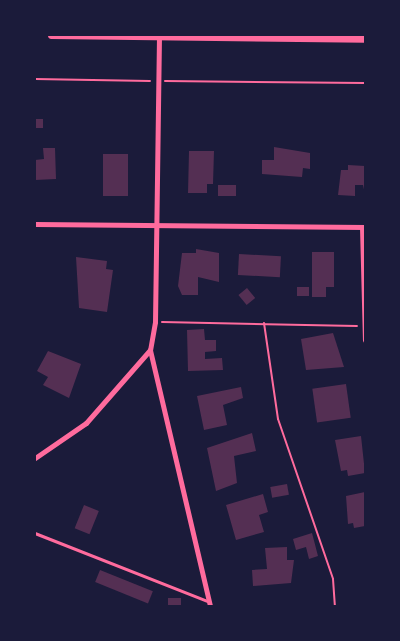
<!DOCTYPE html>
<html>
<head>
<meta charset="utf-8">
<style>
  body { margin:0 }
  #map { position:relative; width:400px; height:641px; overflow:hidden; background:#1b1b3a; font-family:"Asap Condensed",sans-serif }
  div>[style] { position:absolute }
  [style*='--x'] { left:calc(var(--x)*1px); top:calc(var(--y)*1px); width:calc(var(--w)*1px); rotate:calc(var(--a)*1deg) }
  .building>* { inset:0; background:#542f53; transform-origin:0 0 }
  .path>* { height:2px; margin:-1px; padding:0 1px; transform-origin:1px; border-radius:1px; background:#ff6b9d }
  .service>* { height:2.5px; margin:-1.25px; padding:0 1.25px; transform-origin:1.25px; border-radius:1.25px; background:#ff6b9d }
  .minor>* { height:5px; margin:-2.5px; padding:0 2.5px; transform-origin:2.5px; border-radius:2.5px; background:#ff6b9d }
  .secondary>* { height:7px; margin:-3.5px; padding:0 3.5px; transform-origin:3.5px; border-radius:3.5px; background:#ff6b9d }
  span { translate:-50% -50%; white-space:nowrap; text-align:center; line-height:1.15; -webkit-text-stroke:5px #1b1b3a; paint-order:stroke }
  .frame { position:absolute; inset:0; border:36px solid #1b1b3a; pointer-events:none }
</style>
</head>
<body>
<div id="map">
  <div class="building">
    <div style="left:43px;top:119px;width:9px;height:8px;rotate:90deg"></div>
    <div style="clip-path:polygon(274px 147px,310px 153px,310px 169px,303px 168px,302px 177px,262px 174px,262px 160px,274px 160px)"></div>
    <div style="clip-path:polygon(43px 148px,55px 148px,56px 179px,35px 180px,35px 160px,44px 159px)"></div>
    <div style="clip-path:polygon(189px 151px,214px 151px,213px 184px,207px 184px,207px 193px,188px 193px)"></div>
    <div style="left:103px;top:154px;width:25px;height:42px"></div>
    <div style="clip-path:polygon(348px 165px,365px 166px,365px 194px,363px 185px,355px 185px,355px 196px,338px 195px,341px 170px,348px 170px)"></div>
    <div style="left:218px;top:185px;width:18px;height:11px"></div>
    <div style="clip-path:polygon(196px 249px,219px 253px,219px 282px,198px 277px,198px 295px,182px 295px,178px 286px,182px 253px,196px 253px)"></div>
    <div style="clip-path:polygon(312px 252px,334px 252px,334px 287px,326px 287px,326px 297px,312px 297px)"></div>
    <div style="left:239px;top:254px;width:42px;height:21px;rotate:3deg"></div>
    <div style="clip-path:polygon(76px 257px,107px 261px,106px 269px,113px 270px,107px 312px,79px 308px)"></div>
    <div style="left:297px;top:287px;width:12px;height:9px"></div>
    <div style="left:247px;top:288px;width:13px;height:11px;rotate:51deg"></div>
    <div style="clip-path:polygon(204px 329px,205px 340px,216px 340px,216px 351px,205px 352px,205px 359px,222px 358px,223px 370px,188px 371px,187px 330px)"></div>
    <div style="clip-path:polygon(333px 333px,344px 367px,306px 370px,301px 339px)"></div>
    <div style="clip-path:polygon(48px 351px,81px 364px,69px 398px,43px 385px,48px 377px,37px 371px)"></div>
    <div style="left:346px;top:384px;width:34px;height:34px;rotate:82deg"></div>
    <div style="clip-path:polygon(241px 387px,243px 398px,223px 405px,227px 425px,204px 430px,197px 396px)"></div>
    <div style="clip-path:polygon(252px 433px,256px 451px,234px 456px,237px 483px,216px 491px,207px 448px)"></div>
    <div style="clip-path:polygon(361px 436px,365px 473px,348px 476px,347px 470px,341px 471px,335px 440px)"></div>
    <div style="left:287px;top:484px;width:11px;height:17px;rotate:80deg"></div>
    <div style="clip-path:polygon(365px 492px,365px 526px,354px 528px,353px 523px,348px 524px,346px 496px)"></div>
    <div style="clip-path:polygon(263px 494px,268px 512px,259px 515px,264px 532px,236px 540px,226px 505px)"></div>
    <div style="left:84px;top:505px;width:16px;height:25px;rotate:22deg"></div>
    <div style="clip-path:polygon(312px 533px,318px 556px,309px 559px,306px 547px,296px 550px,293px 539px)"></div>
    <div style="clip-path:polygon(287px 547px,287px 560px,294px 560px,291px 583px,253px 586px,252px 570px,267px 569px,265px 548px)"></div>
    <div style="left:100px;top:570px;width:57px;height:13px;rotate:22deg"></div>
    <div style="left:168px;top:598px;width:13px;height:8px"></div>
  </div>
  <div class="path">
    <div style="--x:35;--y:79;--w:115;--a:1"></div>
    <div style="--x:165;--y:81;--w:200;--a:0.6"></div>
    <div style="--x:162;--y:322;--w:195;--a:1.2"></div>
    <div style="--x:264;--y:323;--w:97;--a:81.7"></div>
    <div style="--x:278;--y:419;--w:169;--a:71"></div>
    <div style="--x:333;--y:579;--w:27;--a:86"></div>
  </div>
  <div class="service">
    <div style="--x:35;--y:533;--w:186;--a:21.5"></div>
  </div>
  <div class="minor">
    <div style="--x:159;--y:36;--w:286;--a:90.8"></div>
    <div style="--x:155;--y:322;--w:28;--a:100"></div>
    <div style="--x:150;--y:350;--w:263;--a:76.8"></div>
    <div style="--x:35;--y:224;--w:330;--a:0.5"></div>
    <div style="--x:362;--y:227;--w:113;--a:88.5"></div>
    <div style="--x:35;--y:458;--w:62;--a:-34.5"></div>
    <div style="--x:86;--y:423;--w:97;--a:-48.8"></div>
  </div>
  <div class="secondary">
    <div style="--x:51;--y:35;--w:314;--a:0.7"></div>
  </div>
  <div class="frame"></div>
</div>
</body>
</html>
